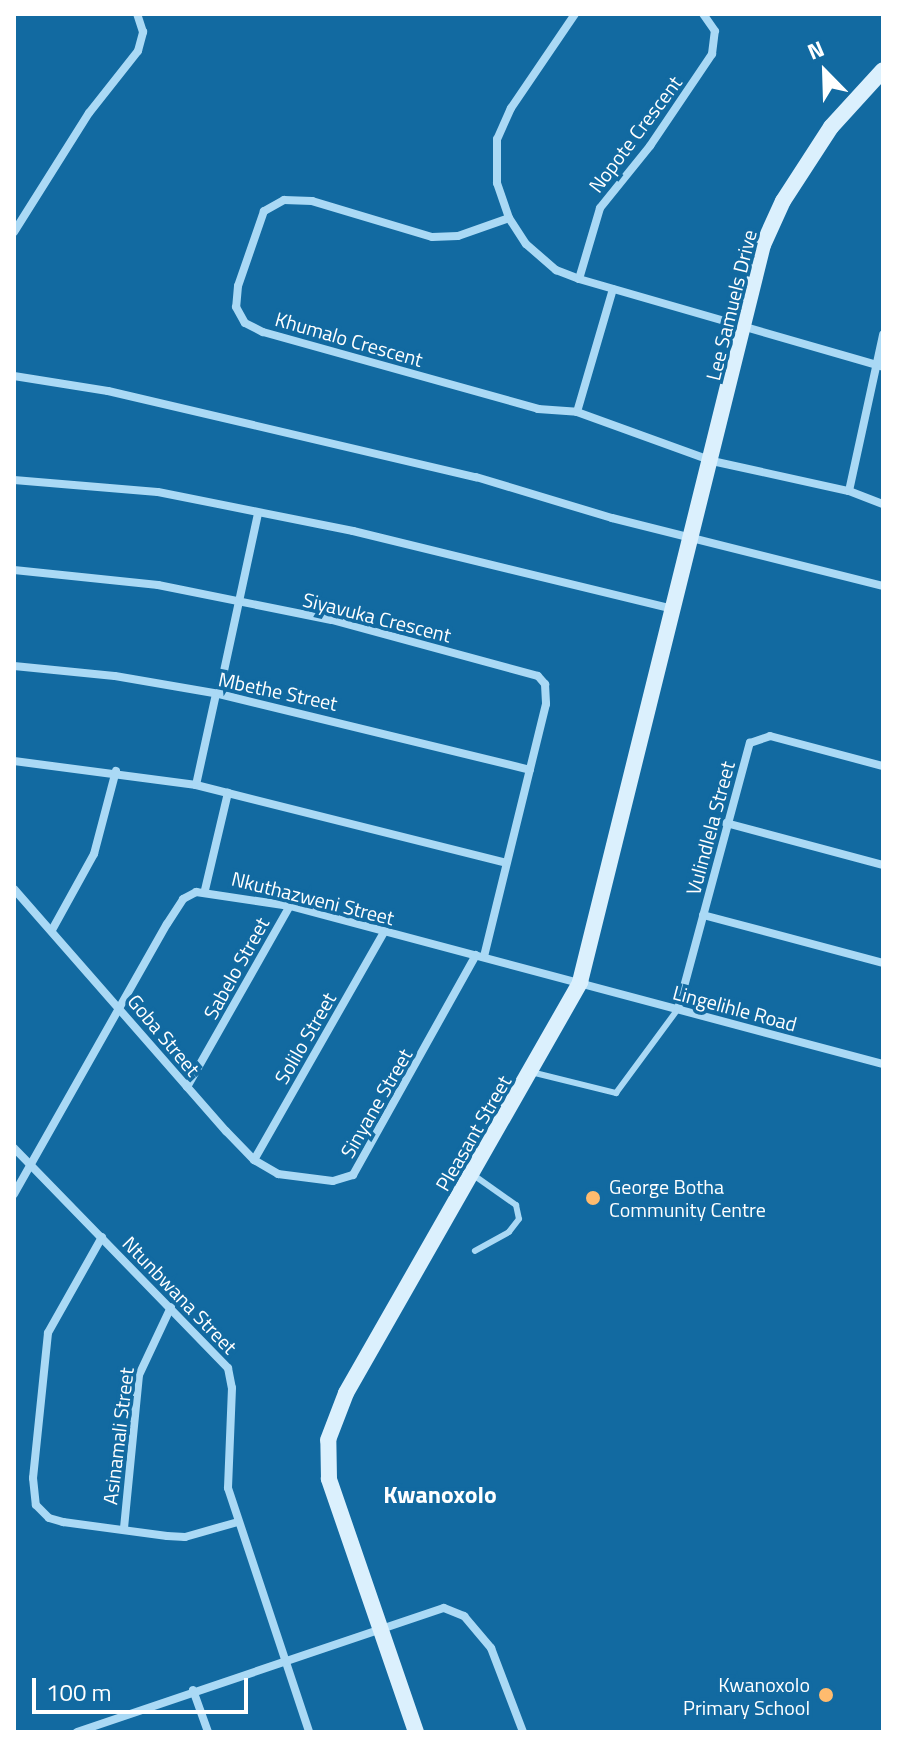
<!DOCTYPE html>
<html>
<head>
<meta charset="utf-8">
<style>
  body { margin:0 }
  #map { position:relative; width:897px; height:1746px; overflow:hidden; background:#126aa1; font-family:"Titillium Web",sans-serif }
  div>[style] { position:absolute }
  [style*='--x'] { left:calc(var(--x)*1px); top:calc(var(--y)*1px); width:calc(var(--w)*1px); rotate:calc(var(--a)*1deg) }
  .lane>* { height:6px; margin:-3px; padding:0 3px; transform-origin:3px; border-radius:3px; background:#aad9f5 }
  .street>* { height:8px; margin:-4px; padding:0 4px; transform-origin:4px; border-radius:4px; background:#aad9f5 }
  .secondary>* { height:16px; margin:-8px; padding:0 8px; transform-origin:8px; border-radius:8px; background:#dbf0fd }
  .dots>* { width:22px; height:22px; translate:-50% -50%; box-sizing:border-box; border:4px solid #126aa1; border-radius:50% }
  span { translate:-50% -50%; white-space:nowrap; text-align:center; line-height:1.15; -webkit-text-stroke:7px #126aa1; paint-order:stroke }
  .street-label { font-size:20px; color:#fff }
  .poi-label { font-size:20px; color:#fff }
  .left { translate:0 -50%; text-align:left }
  .right { translate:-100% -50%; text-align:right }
  .quarter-label { font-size:24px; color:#fff; font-weight:700 }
  .frame { position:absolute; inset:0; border:16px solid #fff; pointer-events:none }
  .north { position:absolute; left:785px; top:32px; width:80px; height:80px; -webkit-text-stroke:6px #126aa1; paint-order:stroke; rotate:337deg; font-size:22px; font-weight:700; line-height:32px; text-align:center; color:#fff }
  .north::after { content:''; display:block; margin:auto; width:28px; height:36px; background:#fff; clip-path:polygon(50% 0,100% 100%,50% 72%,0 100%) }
  .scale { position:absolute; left:32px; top:1678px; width:216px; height:36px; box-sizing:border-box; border:4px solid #fff; border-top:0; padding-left:10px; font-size:24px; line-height:28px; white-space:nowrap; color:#fff; -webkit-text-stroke:6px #126aa1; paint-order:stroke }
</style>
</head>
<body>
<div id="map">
  <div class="lane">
    <div style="--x:531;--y:1072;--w:88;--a:13.9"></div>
    <div style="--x:616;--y:1093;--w:104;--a:-53.6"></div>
    <div style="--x:472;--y:1174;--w:54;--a:35.2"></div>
    <div style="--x:516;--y:1205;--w:14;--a:78"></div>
    <div style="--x:519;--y:1219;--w:16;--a:128"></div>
    <div style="--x:509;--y:1232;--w:39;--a:151"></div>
  </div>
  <div class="street">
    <div style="--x:575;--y:14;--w:114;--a:124.2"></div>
    <div style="--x:511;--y:108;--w:34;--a:114"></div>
    <div style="--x:497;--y:139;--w:44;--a:90"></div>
    <div style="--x:497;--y:183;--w:37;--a:71"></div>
    <div style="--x:509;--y:218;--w:31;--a:57"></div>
    <div style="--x:526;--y:244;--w:40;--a:41"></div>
    <div style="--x:556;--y:270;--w:25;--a:21"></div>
    <div style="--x:579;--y:279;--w:316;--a:16.1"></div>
    <div style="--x:509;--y:218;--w:54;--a:160.6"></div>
    <div style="--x:458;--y:236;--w:26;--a:178"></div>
    <div style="--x:432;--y:237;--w:125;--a:-163.3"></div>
    <div style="--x:312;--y:201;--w:28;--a:-178"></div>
    <div style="--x:284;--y:200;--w:23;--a:151"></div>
    <div style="--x:264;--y:211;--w:79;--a:109.1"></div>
    <div style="--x:238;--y:286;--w:21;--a:95"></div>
    <div style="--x:236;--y:307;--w:18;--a:61"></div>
    <div style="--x:245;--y:323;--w:20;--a:27"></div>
    <div style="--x:263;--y:332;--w:286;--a:15.6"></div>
    <div style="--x:538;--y:409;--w:39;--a:4"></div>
    <div style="--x:577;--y:412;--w:144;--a:19.9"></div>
    <div style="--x:712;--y:461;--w:140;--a:12.4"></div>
    <div style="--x:849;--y:491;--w:36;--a:21"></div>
    <div style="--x:14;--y:232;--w:141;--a:-57.8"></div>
    <div style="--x:89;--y:113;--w:79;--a:-51.7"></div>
    <div style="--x:138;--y:51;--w:20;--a:-75"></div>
    <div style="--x:143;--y:32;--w:19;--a:-108"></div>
    <div style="--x:579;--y:279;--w:74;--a:-73.5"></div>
    <div style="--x:600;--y:208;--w:80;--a:-51.1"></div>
    <div style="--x:650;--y:146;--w:111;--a:-56"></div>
    <div style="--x:712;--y:54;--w:23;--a:-83"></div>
    <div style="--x:715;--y:31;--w:21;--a:-125"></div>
    <div style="--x:14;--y:376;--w:95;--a:9.1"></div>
    <div style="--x:108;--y:391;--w:378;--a:13.2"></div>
    <div style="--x:476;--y:477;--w:142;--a:16.8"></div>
    <div style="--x:612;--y:518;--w:279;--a:14.1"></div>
    <div style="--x:577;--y:412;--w:128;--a:-73.7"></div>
    <div style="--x:14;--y:480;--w:144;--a:4.8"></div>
    <div style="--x:158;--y:492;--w:199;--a:11.3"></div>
    <div style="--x:353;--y:531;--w:328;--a:13.7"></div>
    <div style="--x:849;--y:491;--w:160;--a:-77.7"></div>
    <div style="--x:14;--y:570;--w:145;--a:5.9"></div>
    <div style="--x:158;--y:585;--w:177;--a:11.4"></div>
    <div style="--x:332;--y:620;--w:213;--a:15.2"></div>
    <div style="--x:538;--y:676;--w:11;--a:49"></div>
    <div style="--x:545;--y:684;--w:20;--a:87"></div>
    <div style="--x:546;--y:704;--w:260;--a:103.8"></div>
    <div style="--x:14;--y:666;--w:101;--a:5.7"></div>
    <div style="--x:115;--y:676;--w:106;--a:9.8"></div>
    <div style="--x:219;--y:694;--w:320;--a:13.7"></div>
    <div style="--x:219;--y:694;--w:185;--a:-77.8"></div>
    <div style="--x:14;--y:761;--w:184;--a:7.5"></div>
    <div style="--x:196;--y:785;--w:320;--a:14.1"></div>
    <div style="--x:196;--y:785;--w:93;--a:-77.6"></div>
    <div style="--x:726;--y:823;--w:163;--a:15"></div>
    <div style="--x:14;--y:889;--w:322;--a:48.8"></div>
    <div style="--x:226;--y:1131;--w:40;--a:46"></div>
    <div style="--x:254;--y:1160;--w:28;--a:30"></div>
    <div style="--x:278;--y:1174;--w:55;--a:7.3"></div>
    <div style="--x:333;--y:1181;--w:21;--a:-17"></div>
    <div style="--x:353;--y:1175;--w:252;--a:-60.8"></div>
    <div style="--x:205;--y:890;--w:100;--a:-76.7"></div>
    <div style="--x:703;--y:915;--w:186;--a:14.9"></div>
    <div style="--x:52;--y:930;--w:87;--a:-61.1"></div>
    <div style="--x:94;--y:854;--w:86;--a:-75.2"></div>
    <div style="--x:678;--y:1009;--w:276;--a:-74.9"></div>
    <div style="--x:750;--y:743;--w:21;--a:-19"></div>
    <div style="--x:770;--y:736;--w:117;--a:14.9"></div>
    <div style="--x:187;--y:1087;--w:208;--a:-60.4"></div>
    <div style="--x:14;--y:1148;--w:307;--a:45.8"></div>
    <div style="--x:228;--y:1368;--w:20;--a:79"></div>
    <div style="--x:232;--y:1388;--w:100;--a:92.3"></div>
    <div style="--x:228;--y:1488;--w:257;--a:71.6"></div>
    <div style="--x:254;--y:1160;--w:262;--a:-60.3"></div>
    <div style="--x:14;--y:1194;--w:310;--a:-60.5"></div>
    <div style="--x:167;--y:924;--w:30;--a:-57"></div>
    <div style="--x:183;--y:899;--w:15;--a:-28"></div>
    <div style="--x:196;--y:892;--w:95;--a:8.5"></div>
    <div style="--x:290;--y:906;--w:614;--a:14.92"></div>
    <div style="--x:102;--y:1237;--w:110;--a:119.4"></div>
    <div style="--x:48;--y:1333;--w:146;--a:95.9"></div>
    <div style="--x:33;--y:1478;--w:27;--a:84"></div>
    <div style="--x:36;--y:1505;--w:18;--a:45"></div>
    <div style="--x:49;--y:1518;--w:15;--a:16"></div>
    <div style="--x:63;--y:1522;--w:105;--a:7.7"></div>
    <div style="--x:167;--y:1536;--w:18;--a:3"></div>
    <div style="--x:185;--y:1537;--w:55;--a:-15.8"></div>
    <div style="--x:124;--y:1528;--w:154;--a:-84.4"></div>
    <div style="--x:139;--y:1375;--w:75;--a:-64.8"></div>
    <div style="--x:193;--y:1690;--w:45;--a:70.3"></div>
    <div style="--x:77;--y:1732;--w:387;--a:-18.7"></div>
    <div style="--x:444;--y:1608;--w:22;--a:22"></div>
    <div style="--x:464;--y:1616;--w:42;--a:49.8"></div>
    <div style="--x:491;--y:1648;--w:90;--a:69.1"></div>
  </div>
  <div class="secondary">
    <div style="--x:416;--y:1732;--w:268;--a:-109"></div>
    <div style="--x:329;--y:1479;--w:39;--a:-91"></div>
    <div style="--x:328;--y:1440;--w:50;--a:-69"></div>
    <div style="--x:346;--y:1393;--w:473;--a:-60.3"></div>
    <div style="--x:580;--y:982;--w:759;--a:-76.06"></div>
    <div style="--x:763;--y:245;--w:48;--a:-65.6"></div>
    <div style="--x:783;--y:201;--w:88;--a:-57"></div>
    <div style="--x:831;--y:127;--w:77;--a:-47.6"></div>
  </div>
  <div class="dots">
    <div style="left:593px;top:1198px;background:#ffbb6e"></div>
    <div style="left:826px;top:1695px;background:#ffbb6e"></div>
  </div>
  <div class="street-label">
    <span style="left:635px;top:134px;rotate:-53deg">Nopote Crescent</span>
    <span style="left:731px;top:305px;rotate:-76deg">Lee Samuels Drive</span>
    <span style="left:349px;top:339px;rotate:16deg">Khumalo Crescent</span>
    <span style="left:377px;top:617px;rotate:14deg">Siyavuka Crescent</span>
    <span style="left:278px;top:691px;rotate:12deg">Mbethe Street</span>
    <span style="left:710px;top:828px;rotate:-75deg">Vulindlela Street</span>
    <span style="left:313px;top:898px;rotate:14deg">Nkuthazweni Street</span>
    <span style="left:236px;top:968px;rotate:-61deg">Sabelo Street</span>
    <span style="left:735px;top:1008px;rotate:15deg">Lingelihle Road</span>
    <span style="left:164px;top:1035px;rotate:50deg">Goba Street</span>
    <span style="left:305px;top:1038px;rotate:-60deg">Solilo Street</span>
    <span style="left:376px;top:1103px;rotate:-60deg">Sinyane Street</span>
    <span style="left:473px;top:1133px;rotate:-60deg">Pleasant Street</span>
    <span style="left:180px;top:1295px;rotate:46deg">Ntunbwana Street</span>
    <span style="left:118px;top:1436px;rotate:-83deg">Asinamali Street</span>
  </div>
  <div class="poi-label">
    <span class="left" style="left:609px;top:1198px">George Botha<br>Community Centre</span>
    <span class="right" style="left:810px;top:1696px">Kwanoxolo<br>Primary School</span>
  </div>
  <div class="quarter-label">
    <span style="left:440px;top:1495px">Kwanoxolo</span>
  </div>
  <div class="frame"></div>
  <div class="north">N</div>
  <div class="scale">100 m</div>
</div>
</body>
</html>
